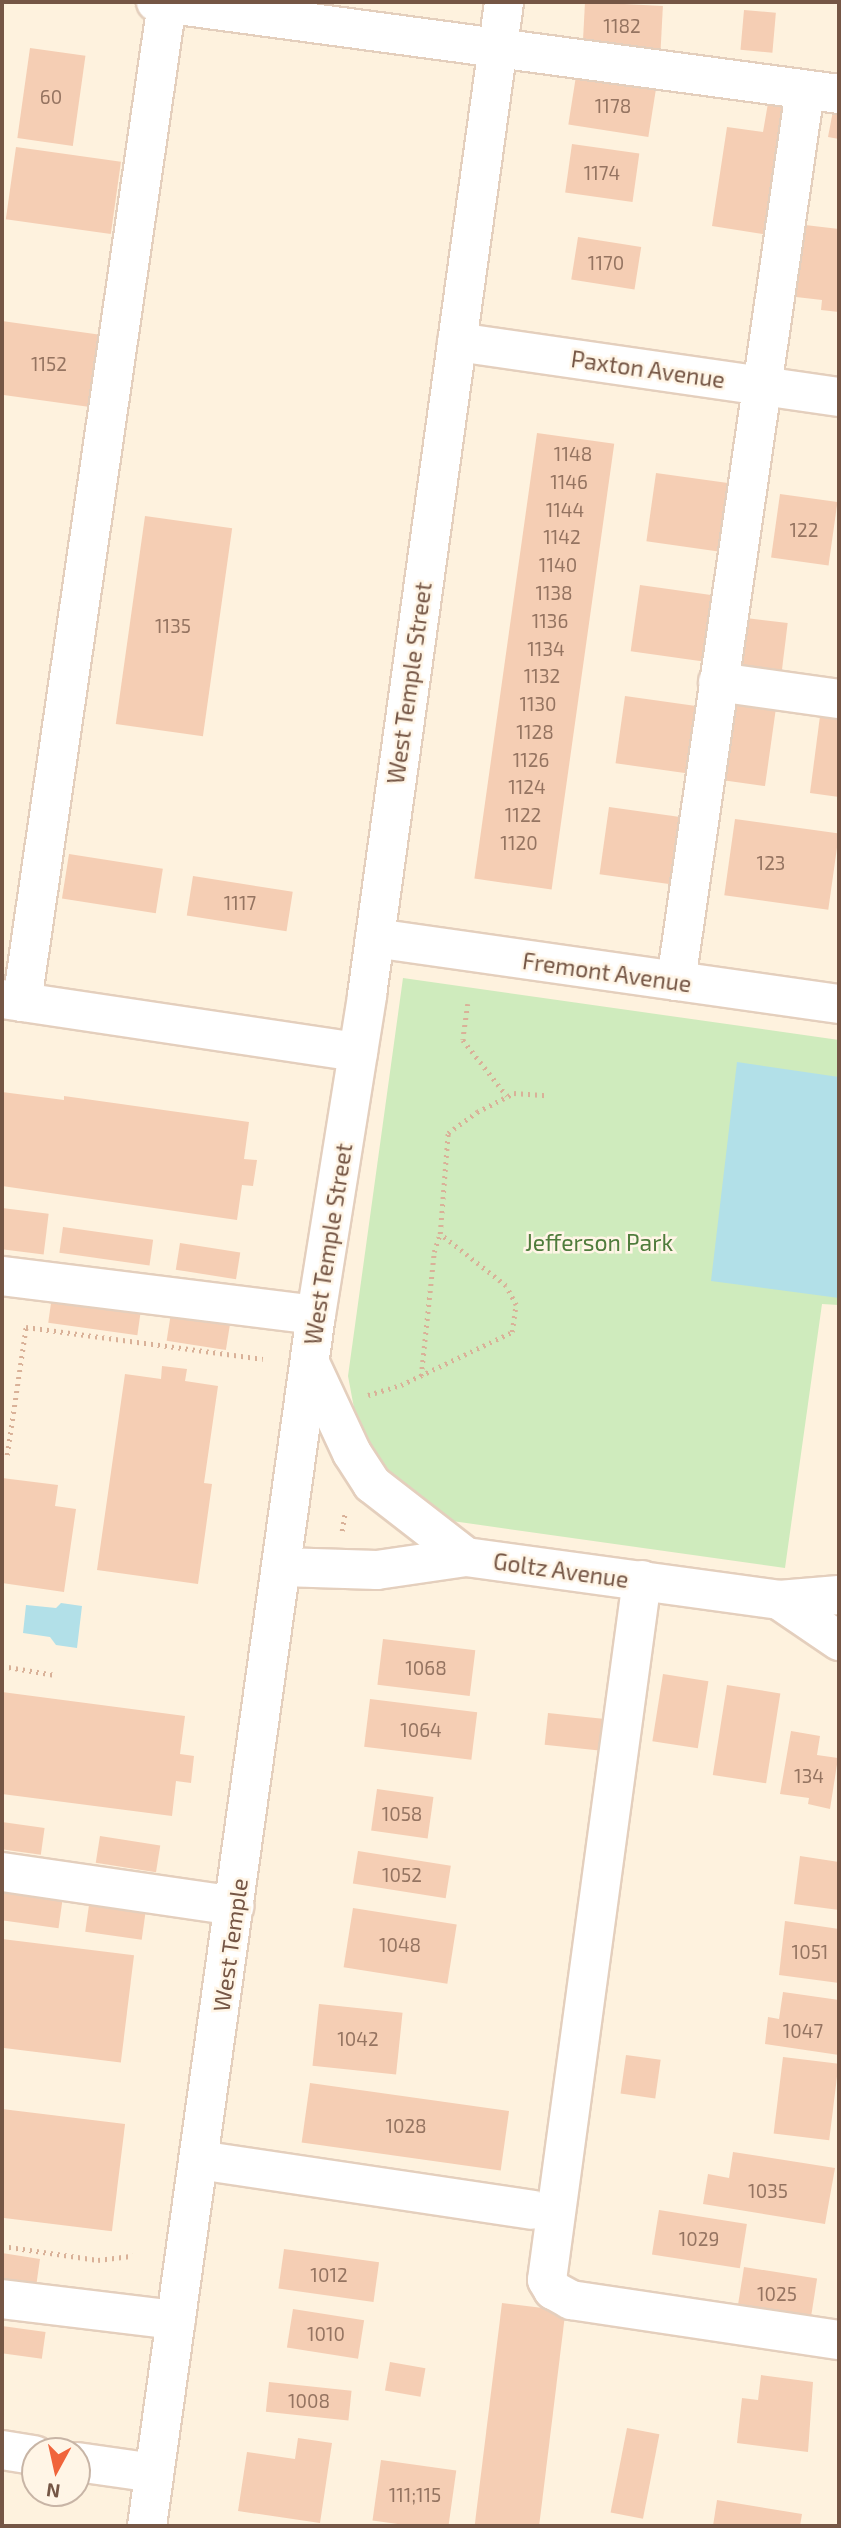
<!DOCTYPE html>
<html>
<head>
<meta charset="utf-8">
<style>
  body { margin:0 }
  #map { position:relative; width:841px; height:2528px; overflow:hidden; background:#fef2de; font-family:"Exo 2",sans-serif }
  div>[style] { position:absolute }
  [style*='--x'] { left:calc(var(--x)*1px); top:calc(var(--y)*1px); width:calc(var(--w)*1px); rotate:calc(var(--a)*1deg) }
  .green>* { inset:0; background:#cfebbd }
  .water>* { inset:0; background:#b2e0e8 }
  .building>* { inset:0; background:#f5ceb4; transform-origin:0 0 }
  .path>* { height:4.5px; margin-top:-2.25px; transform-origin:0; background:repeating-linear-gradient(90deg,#d9b198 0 2px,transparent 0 7px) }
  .roads { filter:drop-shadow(2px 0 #e4cfbd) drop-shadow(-2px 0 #e4cfbd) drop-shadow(0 2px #e4cfbd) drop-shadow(0 -2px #e4cfbd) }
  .minor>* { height:38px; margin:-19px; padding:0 19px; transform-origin:19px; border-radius:19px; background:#fff }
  span { translate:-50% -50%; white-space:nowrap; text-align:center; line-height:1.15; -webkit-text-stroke:5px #fff5e6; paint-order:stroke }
  .number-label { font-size:19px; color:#957461 }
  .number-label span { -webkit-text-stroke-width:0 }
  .street-label { font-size:23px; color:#755645 }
  .park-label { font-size:23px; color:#4f7c3c }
  .frame { position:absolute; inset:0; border:4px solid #755645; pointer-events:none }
  .north { position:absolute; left:21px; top:2437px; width:70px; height:70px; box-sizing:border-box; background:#fff5e6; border:2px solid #c8b5a6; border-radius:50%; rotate:188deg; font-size:19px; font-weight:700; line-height:28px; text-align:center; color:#755645 }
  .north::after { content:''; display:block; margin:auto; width:24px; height:32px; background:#f0643b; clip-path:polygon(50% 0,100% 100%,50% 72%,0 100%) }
</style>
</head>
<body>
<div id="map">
  <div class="green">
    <div style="clip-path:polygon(403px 978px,839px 1040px,839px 1305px,822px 1304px,785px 1568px,445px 1520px,376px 1464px,357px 1424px,348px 1376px)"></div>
  </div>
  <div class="water">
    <div style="clip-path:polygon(737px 1062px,839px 1077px,839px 1298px,711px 1281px)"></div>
    <div style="clip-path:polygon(61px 1603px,82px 1606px,77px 1648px,56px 1645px,50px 1637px,23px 1633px,26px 1605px,56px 1608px)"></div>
  </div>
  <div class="building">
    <div style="left:585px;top:2px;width:78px;height:44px;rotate:3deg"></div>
    <div style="left:744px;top:10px;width:32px;height:40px;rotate:5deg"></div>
    <div style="left:30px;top:48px;width:56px;height:91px;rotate:8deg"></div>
    <div style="left:576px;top:76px;width:81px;height:49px;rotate:9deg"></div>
    <div style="clip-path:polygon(768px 103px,788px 106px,768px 235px,712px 226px,727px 127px,763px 132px)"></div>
    <div style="clip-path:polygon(833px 111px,839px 112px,839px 139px,828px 137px)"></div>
    <div style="left:572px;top:144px;width:68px;height:49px;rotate:8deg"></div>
    <div style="left:16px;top:147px;width:106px;height:73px;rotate:8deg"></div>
    <div style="clip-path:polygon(805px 225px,839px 229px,839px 312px,821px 310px,822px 300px,796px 297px)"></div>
    <div style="left:578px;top:237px;width:64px;height:43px;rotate:9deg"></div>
    <div style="left:2px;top:321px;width:99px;height:73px;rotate:8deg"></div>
    <div style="left:537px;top:433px;width:78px;height:450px;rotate:8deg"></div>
    <div style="left:656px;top:473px;width:78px;height:69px;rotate:8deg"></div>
    <div style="left:780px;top:494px;width:58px;height:64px;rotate:8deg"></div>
    <div style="left:145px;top:516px;width:88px;height:210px;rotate:8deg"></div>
    <div style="left:640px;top:585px;width:77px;height:67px;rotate:8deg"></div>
    <div style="left:746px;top:618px;width:42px;height:52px;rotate:7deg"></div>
    <div style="left:625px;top:696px;width:77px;height:68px;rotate:8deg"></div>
    <div style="left:734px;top:705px;width:42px;height:76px;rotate:8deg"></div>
    <div style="clip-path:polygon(820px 716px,839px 719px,839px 797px,810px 793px)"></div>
    <div style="left:609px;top:807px;width:79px;height:68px;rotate:8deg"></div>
    <div style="left:735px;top:819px;width:105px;height:77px;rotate:8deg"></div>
    <div style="left:69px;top:854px;width:95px;height:45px;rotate:9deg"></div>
    <div style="left:193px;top:876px;width:101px;height:40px;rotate:9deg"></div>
    <div style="clip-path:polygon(2px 1092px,64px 1100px,64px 1096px,249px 1122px,244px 1159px,257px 1160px,253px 1186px,242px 1185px,237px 1220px,2px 1186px)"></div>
    <div style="left:2px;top:1208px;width:47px;height:41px;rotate:7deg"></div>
    <div style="left:63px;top:1227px;width:91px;height:26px;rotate:8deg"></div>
    <div style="left:180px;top:1243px;width:61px;height:27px;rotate:9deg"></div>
    <div style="left:52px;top:1296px;width:90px;height:27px;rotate:8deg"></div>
    <div style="left:171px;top:1313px;width:60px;height:28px;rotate:9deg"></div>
    <div style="clip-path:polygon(162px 1366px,187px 1369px,185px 1381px,218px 1386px,204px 1483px,212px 1484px,198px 1584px,97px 1570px,125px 1374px,161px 1379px)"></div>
    <div style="clip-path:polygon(2px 1478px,58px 1485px,55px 1506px,76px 1509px,64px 1592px,2px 1583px)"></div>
    <div style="left:383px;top:1639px;width:93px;height:46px;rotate:7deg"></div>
    <div style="left:663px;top:1674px;width:46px;height:68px;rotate:9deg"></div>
    <div style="left:727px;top:1685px;width:54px;height:91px;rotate:9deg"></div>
    <div style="clip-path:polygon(2px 1692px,185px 1716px,180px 1754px,194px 1756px,191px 1783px,176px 1781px,172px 1816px,2px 1794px)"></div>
    <div style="left:370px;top:1699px;width:108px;height:48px;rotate:7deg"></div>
    <div style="left:548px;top:1713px;width:62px;height:32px;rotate:6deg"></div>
    <div style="clip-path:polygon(791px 1731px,820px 1736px,817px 1755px,838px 1758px,830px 1809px,808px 1804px,809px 1798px,780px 1794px)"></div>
    <div style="left:377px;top:1789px;width:57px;height:42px;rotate:8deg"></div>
    <div style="left:2px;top:1822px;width:43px;height:27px;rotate:8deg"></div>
    <div style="left:100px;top:1836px;width:61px;height:27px;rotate:9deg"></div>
    <div style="left:358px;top:1851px;width:94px;height:33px;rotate:9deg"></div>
    <div style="clip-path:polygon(800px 1856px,839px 1862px,839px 1910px,794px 1904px)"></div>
    <div style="left:2px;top:1892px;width:61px;height:28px;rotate:8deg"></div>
    <div style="left:89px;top:1905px;width:57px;height:27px;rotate:8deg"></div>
    <div style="left:353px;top:1908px;width:105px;height:60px;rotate:9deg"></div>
    <div style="clip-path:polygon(785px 1921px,839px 1929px,839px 1983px,779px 1975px)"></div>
    <div style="left:2px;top:1939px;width:133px;height:108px;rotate:7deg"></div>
    <div style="clip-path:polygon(783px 1992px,839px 2000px,839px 2055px,765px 2044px,768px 2017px,779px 2019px)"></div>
    <div style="left:319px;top:2004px;width:84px;height:62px;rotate:6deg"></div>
    <div style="left:626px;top:2055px;width:35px;height:39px;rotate:8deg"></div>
    <div style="left:783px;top:2057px;width:56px;height:77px;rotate:7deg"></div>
    <div style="left:310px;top:2083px;width:201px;height:60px;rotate:8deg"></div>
    <div style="left:2px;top:2109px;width:124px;height:108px;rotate:7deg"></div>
    <div style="clip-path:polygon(733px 2152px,835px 2168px,825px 2224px,703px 2204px,708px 2174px,729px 2178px)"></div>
    <div style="left:659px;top:2210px;width:89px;height:45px;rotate:9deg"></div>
    <div style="left:284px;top:2249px;width:96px;height:40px;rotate:8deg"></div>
    <div style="clip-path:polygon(2px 2253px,40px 2259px,36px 2287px,2px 2281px)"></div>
    <div style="left:744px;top:2267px;width:74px;height:44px;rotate:9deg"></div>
    <div style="left:502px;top:2303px;width:64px;height:225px;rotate:7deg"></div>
    <div style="left:293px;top:2309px;width:72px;height:39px;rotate:9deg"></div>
    <div style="left:2px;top:2326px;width:44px;height:27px;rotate:8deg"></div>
    <div style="left:390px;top:2362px;width:36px;height:29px;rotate:10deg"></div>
    <div style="clip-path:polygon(761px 2375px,813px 2382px,808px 2452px,737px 2443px,742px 2398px,758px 2400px)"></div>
    <div style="left:269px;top:2382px;width:83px;height:30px;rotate:6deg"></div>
    <div style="left:627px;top:2428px;width:33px;height:86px;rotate:11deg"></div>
    <div style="clip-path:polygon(298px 2438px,332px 2443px,320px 2523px,238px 2511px,247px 2452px,295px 2459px)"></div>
    <div style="left:381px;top:2460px;width:76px;height:61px;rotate:8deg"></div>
    <div style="clip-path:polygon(717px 2500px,802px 2514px,800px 2526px,713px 2526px)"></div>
  </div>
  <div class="path">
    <div style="--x:468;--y:1004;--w:36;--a:98"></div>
    <div style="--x:463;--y:1040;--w:71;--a:51.8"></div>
    <div style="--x:421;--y:1376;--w:125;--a:-84"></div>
    <div style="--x:434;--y:1252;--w:19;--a:-72"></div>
    <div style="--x:368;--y:1395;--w:34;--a:-17"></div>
    <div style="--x:401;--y:1385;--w:123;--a:-25.5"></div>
    <div style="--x:512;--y:1332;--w:27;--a:-82"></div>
    <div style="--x:516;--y:1305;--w:21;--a:-118"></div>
    <div style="--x:506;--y:1286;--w:84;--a:-141.8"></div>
    <div style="--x:440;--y:1234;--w:101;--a:-85.5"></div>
    <div style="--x:448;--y:1133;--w:36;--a:-36"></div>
    <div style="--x:477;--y:1112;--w:42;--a:-27.2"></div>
    <div style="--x:514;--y:1093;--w:32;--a:4"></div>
    <div style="--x:2;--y:1455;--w:5;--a:0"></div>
    <div style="--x:7;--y:1455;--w:129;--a:-81.6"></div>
    <div style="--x:26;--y:1327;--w:239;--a:7.7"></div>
    <div style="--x:342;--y:1531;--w:19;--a:-81"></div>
    <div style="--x:2;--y:1666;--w:54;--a:9.6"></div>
    <div style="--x:2;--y:2246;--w:97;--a:8.3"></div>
    <div style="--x:98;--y:2260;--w:35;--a:-7"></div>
  </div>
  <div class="roads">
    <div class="minor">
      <div style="--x:156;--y:2;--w:689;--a:7.67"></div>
      <div style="--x:457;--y:342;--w:386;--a:8.2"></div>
      <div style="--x:718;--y:682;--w:122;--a:8"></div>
      <div style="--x:375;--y:938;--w:469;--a:8.1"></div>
      <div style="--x:676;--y:981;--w:900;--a:-81.76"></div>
      <div style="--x:2;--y:999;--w:360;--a:8.5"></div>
      <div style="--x:22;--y:1002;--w:1009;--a:-81.74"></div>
      <div style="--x:2;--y:1276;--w:316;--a:7.1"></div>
      <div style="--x:310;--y:1363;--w:99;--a:65"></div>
      <div style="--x:352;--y:1453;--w:37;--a:57"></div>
      <div style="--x:372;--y:1484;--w:119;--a:37.8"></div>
      <div style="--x:282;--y:1567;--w:95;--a:1.8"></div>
      <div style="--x:377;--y:1570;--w:90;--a:-8.3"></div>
      <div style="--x:466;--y:1557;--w:316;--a:7.8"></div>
      <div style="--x:779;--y:1600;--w:60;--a:-4.8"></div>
      <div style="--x:642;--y:1580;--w:706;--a:97.73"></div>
      <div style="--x:547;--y:2280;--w:12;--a:59"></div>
      <div style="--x:553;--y:2290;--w:21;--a:29"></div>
      <div style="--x:571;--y:2300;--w:271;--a:8.5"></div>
      <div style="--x:779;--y:1600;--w:73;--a:34.3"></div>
      <div style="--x:2;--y:1872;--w:235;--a:8.3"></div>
      <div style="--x:199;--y:2160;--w:337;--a:8.5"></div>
      <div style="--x:2;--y:2299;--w:175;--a:6.9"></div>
      <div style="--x:2;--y:2450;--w:33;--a:9"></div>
      <div style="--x:77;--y:2462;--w:78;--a:8.1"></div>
      <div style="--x:147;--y:2526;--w:1223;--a:-82.06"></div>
      <div style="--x:316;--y:1315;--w:324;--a:-80.9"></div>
      <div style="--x:367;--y:995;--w:1002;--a:-82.14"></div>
    </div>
  </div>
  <div class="number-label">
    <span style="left:622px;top:26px">1182</span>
    <span style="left:51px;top:97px">60</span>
    <span style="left:613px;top:106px">1178</span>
    <span style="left:602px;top:173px">1174</span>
    <span style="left:606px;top:263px">1170</span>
    <span style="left:49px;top:364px">1152</span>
    <span style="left:573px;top:454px">1148</span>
    <span style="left:569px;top:482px">1146</span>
    <span style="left:565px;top:510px">1144</span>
    <span style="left:804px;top:530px">122</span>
    <span style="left:562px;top:537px">1142</span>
    <span style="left:558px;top:565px">1140</span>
    <span style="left:554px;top:593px">1138</span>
    <span style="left:550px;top:621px">1136</span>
    <span style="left:173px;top:626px">1135</span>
    <span style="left:546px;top:649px">1134</span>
    <span style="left:542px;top:676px">1132</span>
    <span style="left:538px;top:704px">1130</span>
    <span style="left:535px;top:732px">1128</span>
    <span style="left:531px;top:760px">1126</span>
    <span style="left:527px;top:787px">1124</span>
    <span style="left:523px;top:815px">1122</span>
    <span style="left:519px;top:843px">1120</span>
    <span style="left:771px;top:863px">123</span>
    <span style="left:240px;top:903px">1117</span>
    <span style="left:426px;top:1668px">1068</span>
    <span style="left:421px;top:1730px">1064</span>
    <span style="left:809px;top:1776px">134</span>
    <span style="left:402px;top:1814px">1058</span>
    <span style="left:402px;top:1875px">1052</span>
    <span style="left:400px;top:1945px">1048</span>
    <span style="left:810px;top:1952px">1051</span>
    <span style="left:803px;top:2031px">1047</span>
    <span style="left:358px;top:2039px">1042</span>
    <span style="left:406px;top:2126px">1028</span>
    <span style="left:768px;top:2191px">1035</span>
    <span style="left:699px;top:2239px">1029</span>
    <span style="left:329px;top:2275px">1012</span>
    <span style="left:777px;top:2294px">1025</span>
    <span style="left:326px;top:2334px">1010</span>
    <span style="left:309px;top:2401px">1008</span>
    <span style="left:415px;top:2495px">111;115</span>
  </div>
  <div class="street-label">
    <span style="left:648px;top:369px;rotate:8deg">Paxton Avenue</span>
    <span style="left:409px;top:683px;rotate:-82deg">West Temple Street</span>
    <span style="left:607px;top:972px;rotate:8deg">Fremont Avenue</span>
    <span style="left:328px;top:1244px;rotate:-81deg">West Temple Street</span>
    <span style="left:561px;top:1570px;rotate:8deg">Goltz Avenue</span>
    <span style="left:230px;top:1945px;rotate:-82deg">West Temple</span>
  </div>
  <div class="park-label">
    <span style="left:599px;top:1242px">Jefferson Park</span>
  </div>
  <div class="frame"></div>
  <div class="north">N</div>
</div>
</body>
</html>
